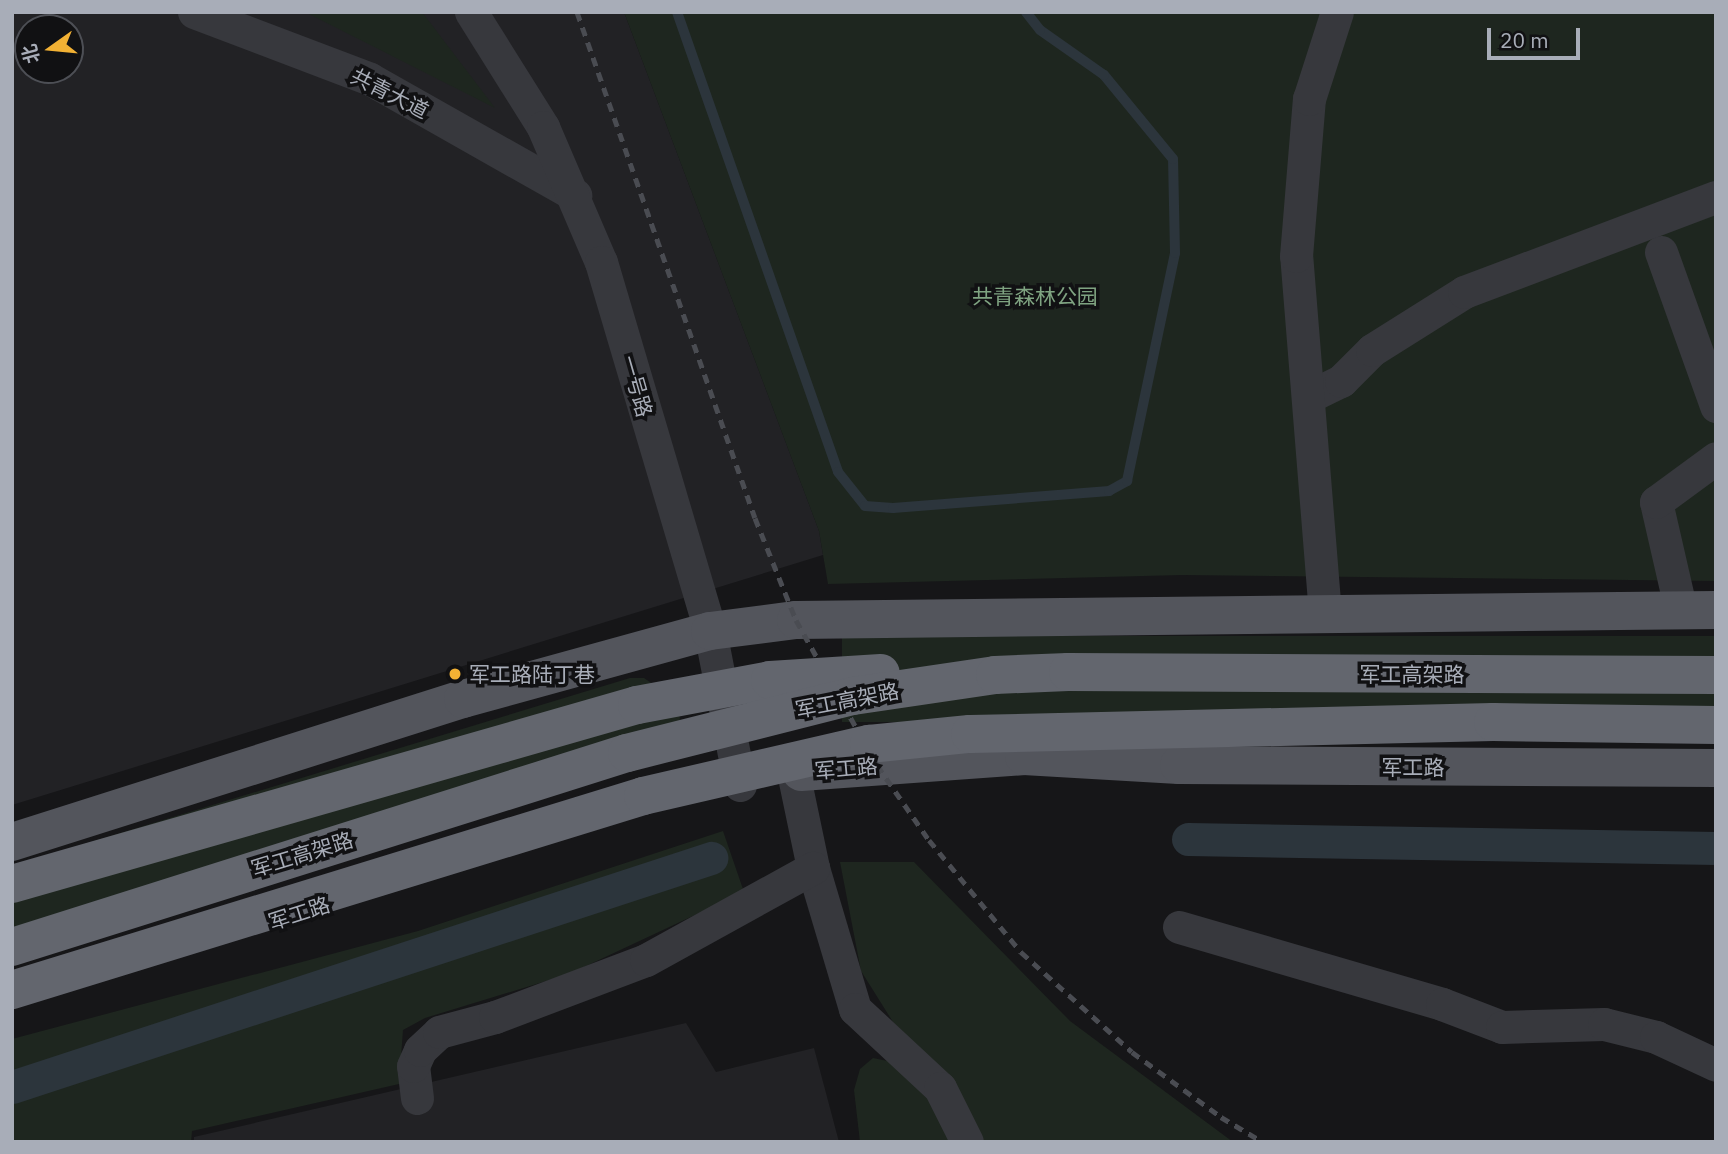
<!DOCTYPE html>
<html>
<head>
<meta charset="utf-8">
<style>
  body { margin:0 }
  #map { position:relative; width:1728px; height:1154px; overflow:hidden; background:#161618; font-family:"IBM Plex Sans","Noto Sans SC",sans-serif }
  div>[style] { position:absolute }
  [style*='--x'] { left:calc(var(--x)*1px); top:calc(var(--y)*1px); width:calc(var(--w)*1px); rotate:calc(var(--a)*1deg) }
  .built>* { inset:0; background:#222225 }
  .green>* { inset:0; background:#1e261f; transform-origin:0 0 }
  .stream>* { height:10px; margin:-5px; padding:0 5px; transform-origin:5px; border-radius:5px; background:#2c353c }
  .canal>* { height:33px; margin:-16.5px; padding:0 16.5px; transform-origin:16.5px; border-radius:16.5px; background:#2c353c }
  .minor>* { height:33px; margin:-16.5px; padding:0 16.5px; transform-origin:16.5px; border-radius:16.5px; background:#37383d }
  .major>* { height:38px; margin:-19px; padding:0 19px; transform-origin:19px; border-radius:19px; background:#53555c }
  .rail>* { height:5px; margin-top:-2.5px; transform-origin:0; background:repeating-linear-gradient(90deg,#4a4c52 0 9px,transparent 0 16px) }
  .highway-bridge>* { height:38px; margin:-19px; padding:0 19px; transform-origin:19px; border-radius:19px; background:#63666e }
  .dots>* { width:19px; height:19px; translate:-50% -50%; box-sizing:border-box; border:4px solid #111113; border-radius:50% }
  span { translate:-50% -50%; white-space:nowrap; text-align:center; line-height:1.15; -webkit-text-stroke:7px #111113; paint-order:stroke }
  .street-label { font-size:21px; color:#a8adb8 }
  .park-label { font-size:21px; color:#7fa381 }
  .poi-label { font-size:21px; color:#a8adb8 }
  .left { translate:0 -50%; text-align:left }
  .frame { position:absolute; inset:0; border:14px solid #a8adb8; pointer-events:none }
  .north { position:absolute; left:14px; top:14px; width:70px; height:70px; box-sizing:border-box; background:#111113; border:2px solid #4d4f55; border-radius:50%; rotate:255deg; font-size:19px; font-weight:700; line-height:28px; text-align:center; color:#a8adb8 }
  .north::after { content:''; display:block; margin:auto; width:24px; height:32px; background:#f2b134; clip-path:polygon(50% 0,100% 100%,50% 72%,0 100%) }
  .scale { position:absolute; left:1487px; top:28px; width:93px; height:32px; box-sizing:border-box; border:4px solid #a8adb8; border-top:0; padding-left:9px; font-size:21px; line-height:24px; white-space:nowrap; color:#a8adb8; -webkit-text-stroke:5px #111113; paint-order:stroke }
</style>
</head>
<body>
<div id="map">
  <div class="built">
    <div style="clip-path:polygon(evenodd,12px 12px,624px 12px,819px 531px,823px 555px,12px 805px,12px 12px,28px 28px,70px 28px,70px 70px,28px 70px,28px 28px)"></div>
    <div style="clip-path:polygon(686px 1023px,716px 1072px,814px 1048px,839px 1142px,194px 1142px,194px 1137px)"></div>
  </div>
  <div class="green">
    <div style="clip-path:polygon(305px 12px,422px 12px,495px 108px)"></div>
    <div style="clip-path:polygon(624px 12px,1716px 12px,1716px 581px,1182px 575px,828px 584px,819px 531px)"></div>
    <div style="left:1716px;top:636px;width:86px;height:874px;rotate:90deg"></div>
    <div style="clip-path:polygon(630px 678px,644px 678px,663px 691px,679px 710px,681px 731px,609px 777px,12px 959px,12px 866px)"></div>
    <div style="clip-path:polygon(723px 831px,744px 892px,569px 974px,425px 1018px,403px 1030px,399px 1084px,192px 1131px,191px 1142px,12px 1142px,12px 1039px,418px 931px)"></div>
    <div style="clip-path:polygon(840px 862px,914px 862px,1070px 1021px,1233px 1142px,978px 1142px,947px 1075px,893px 1022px,861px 971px)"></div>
    <div style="clip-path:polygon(873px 1058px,897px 1063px,923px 1089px,953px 1142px,860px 1142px,854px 1090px,860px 1069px)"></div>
  </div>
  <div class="stream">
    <div style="--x:677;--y:12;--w:487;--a:70.7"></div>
    <div style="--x:838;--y:472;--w:43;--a:51.5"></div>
    <div style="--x:865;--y:506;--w:28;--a:4"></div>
    <div style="--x:893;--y:508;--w:217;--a:-4.5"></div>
    <div style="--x:1109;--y:491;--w:21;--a:-29"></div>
    <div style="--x:1127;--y:481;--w:233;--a:-78.1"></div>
    <div style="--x:1175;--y:253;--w:94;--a:-91.2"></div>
    <div style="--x:1173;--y:159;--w:109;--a:-129.4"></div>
    <div style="--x:1104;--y:75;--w:78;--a:-144.9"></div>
    <div style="--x:1040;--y:30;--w:23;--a:-128"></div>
  </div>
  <div class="canal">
    <div style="--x:1188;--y:839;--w:528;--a:0.98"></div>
    <div style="--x:12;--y:1087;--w:736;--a:-18.14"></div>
  </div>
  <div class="minor">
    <div style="--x:194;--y:12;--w:188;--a:20.8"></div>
    <div style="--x:370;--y:79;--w:236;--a:29.5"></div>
    <div style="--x:471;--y:12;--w:136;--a:57.9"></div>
    <div style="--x:543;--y:127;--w:147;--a:66.8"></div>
    <div style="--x:601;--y:262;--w:385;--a:73.5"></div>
    <div style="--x:710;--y:631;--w:157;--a:79"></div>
    <div style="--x:1661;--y:252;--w:164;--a:70.3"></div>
    <div style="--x:1308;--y:397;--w:37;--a:-26"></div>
    <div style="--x:1341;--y:381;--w:44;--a:-45"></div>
    <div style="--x:1372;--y:350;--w:109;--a:-32.2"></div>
    <div style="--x:1464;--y:292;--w:269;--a:-20.7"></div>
    <div style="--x:1681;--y:611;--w:112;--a:-102.9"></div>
    <div style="--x:1656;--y:502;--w:74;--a:-36.3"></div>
    <div style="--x:1325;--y:614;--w:359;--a:-94.6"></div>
    <div style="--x:1296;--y:256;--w:158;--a:-85.3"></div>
    <div style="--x:1309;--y:99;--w:91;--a:-72.2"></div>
    <div style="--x:793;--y:772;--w:98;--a:78.2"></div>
    <div style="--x:813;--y:868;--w:147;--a:73.4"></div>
    <div style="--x:855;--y:1009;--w:116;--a:42.9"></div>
    <div style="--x:940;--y:1088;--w:60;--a:63.4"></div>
    <div style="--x:1179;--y:927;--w:274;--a:16.3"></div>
    <div style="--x:1442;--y:1004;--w:64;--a:21"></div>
    <div style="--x:1502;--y:1027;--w:102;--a:-1.7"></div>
    <div style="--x:1604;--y:1024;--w:54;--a:14"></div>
    <div style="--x:1656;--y:1037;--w:66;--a:25"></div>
    <div style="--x:417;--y:1098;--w:32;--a:-97"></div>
    <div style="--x:413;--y:1066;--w:17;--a:-66"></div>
    <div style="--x:420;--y:1050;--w:26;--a:-43"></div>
    <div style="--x:439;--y:1032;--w:58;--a:-15"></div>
    <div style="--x:495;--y:1017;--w:161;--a:-20.7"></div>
    <div style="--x:646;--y:960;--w:191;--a:-28.9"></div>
  </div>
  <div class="major">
    <div style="--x:801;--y:772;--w:224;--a:-4.1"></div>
    <div style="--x:1024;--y:756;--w:155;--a:3.3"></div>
    <div style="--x:1179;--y:765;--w:537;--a:0.32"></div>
    <div style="--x:12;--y:842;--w:473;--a:-17.6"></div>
    <div style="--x:463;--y:699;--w:256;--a:-15.4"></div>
    <div style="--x:710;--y:631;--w:87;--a:-7.3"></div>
    <div style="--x:796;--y:620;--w:920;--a:-0.62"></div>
  </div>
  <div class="rail">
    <div style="--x:577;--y:12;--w:536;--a:70.62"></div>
    <div style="--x:755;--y:518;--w:110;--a:68.1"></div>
    <div style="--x:796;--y:620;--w:166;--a:60.8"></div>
    <div style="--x:877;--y:765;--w:91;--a:55.3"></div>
    <div style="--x:929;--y:840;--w:145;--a:50.6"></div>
    <div style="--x:1021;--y:952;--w:149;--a:42"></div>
    <div style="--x:1132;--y:1052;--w:110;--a:36.1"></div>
    <div style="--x:1221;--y:1117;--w:49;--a:30.8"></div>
  </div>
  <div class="highway-bridge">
    <div style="--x:12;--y:884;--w:650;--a:-15.98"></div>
    <div style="--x:637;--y:705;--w:135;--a:-10.6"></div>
    <div style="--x:770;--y:680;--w:111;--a:-3.6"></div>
    <div style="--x:12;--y:947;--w:645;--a:-17.51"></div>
    <div style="--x:627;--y:753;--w:233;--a:-14.2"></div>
    <div style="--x:853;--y:696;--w:144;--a:-8.4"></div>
    <div style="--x:995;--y:675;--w:73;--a:-2.4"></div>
    <div style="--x:1068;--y:672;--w:648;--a:0.27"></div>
    <div style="--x:12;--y:990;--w:660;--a:-17.09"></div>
    <div style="--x:643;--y:796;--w:232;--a:-13"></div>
    <div style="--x:869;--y:744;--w:101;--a:-5.7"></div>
    <div style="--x:970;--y:734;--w:523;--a:-1.31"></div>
    <div style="--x:1493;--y:722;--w:223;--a:0.8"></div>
  </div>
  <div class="dots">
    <div style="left:455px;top:674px;background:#f2b134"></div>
  </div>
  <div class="street-label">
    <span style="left:390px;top:93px;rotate:27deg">共青大道</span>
    <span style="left:637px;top:386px;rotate:74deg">一号路</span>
    <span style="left:1412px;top:674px">军工高架路</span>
    <span style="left:847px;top:700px;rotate:-11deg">军工高架路</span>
    <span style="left:1413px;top:767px">军工路</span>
    <span style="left:846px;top:768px;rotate:-5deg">军工路</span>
    <span style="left:302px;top:854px;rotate:-17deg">军工高架路</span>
    <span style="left:299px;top:913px;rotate:-18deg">军工路</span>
  </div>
  <div class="park-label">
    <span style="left:1035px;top:296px">共青森林公园</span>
  </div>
  <div class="poi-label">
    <span class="left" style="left:469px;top:674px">军工路陆丁巷</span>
  </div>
  <div class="frame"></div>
  <div class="north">北</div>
  <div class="scale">20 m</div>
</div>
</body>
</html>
